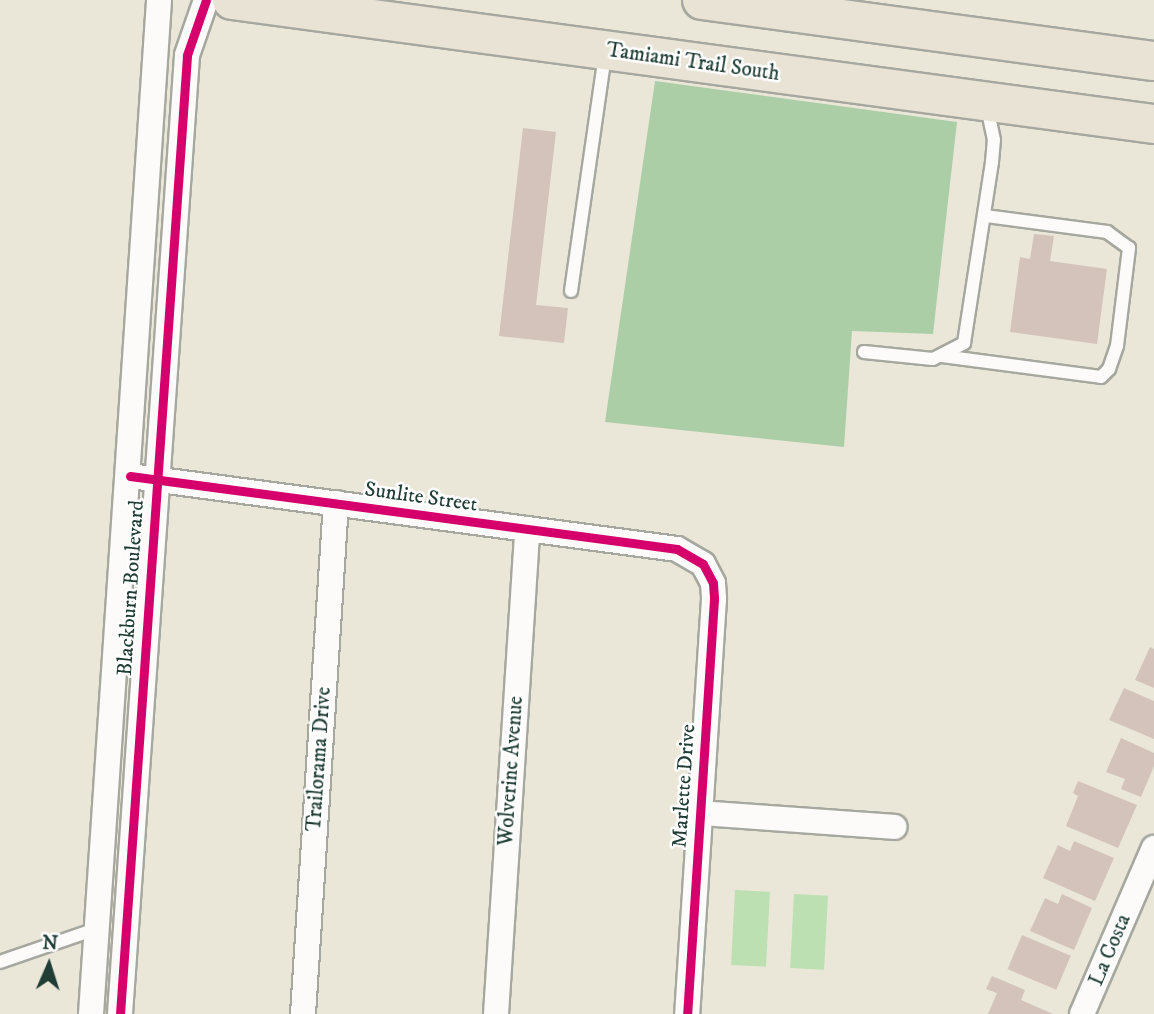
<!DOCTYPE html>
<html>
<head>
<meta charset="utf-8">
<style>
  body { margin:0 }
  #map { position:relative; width:1154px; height:1014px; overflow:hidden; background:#eae7d9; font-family:"IM FELL DW Pica",serif }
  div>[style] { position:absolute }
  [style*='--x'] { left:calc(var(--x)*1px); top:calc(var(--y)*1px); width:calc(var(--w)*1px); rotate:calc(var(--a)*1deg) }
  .green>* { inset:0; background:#bce0b2; transform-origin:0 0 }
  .forest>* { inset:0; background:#abcea6 }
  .building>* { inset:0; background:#d3c3bb; transform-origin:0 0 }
  .roads { filter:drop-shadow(2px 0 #a6a89f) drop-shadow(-2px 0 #a6a89f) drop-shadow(0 2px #a6a89f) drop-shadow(0 -2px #a6a89f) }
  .service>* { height:12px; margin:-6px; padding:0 6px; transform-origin:6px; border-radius:6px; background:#fcfbf9 }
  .minor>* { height:24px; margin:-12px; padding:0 12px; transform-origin:12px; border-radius:12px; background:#fcfbf9 }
  .primary>* { height:38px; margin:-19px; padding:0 19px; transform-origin:19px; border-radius:19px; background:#e9e3d6 }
  .cycleway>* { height:9px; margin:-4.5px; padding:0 4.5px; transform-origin:4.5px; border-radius:4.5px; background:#d6006c }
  span { translate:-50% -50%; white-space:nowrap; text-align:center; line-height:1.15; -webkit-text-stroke:5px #fff; paint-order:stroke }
  .street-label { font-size:21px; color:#1f3d34 }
  .north { position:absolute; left:14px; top:930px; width:70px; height:70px; -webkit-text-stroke:5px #fff; paint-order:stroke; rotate:3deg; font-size:19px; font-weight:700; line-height:28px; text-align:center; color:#1f3d34 }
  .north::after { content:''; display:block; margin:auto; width:24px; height:32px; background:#1f3d34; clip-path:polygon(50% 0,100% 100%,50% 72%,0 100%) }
</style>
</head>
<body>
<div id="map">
  <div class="green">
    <div style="left:735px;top:890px;width:35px;height:75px;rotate:3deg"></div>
    <div style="left:794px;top:894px;width:34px;height:74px;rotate:3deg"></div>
  </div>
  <div class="forest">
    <div style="clip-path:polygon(655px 81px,957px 122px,933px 334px,852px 331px,844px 447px,605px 422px)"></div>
  </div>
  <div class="building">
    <div style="clip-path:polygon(523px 128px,556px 132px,536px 305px,568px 308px,564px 343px,499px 336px)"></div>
    <div style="clip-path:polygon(1034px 234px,1054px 236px,1050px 261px,1107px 269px,1097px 344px,1010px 332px,1020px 257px,1030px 259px)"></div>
    <div style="clip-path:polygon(1150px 647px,1154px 649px,1154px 688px,1135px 680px)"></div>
    <div style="clip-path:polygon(1124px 688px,1154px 701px,1154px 739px,1109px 720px)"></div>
    <div style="clip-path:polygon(1121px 738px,1154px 753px,1154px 766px,1141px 797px,1121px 789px,1125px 779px,1106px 772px)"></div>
    <div style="clip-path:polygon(1078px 781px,1137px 805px,1118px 848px,1066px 826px,1078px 796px,1073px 793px)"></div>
    <div style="clip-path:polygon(1074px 841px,1114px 858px,1095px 901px,1043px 878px,1058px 845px,1070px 851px)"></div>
    <div style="clip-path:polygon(1062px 894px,1092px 908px,1074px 950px,1030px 931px,1045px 898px,1058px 904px)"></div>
    <div style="left:1022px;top:935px;width:53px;height:37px;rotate:23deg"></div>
    <div style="clip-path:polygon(992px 976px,1025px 990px,1021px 1000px,1053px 1014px,988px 1014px,997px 993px,986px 989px)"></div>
  </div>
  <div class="roads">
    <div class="service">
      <div style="--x:571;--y:291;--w:239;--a:-81.8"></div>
      <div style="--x:864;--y:352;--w:69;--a:5.8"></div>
      <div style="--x:933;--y:359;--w:35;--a:-27"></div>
      <div style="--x:964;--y:343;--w:183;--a:-81.2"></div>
      <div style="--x:992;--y:162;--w:22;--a:-85"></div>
      <div style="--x:994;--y:140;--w:33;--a:-102"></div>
      <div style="--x:942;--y:356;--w:160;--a:7.5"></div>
      <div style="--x:1101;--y:377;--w:11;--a:-45"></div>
      <div style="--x:1109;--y:369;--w:24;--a:-71"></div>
      <div style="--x:1117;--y:346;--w:99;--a:-83"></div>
      <div style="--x:1129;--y:248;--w:27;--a:-144"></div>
      <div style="--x:1107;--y:232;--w:123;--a:-172.5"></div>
      <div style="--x:0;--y:962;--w:102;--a:-19"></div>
    </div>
    <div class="minor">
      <div style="--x:130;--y:476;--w:552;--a:7.6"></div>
      <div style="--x:677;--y:549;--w:30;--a:30"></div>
      <div style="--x:703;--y:564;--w:21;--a:62"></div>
      <div style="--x:713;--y:583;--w:16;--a:86"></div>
      <div style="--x:714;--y:599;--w:416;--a:93.7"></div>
      <div style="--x:700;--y:813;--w:195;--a:4.1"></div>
      <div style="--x:91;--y:1014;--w:1016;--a:-86.16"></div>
      <div style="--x:120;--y:1014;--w:961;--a:-86"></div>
      <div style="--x:187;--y:55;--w:58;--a:-70.9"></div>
      <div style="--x:303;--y:1014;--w:512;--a:-86.31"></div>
      <div style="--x:496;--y:1014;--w:486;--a:-86.3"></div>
      <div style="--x:1082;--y:1014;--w:181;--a:-66.6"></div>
    </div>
    <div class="primary">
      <div style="--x:232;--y:0;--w:930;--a:7.66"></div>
      <div style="--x:702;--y:0;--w:456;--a:7.7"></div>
    </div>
  </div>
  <div class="cycleway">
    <div style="--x:130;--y:476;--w:552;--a:7.6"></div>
    <div style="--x:677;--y:549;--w:30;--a:30"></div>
    <div style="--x:703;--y:564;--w:21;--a:62"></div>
    <div style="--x:713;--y:583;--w:16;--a:86"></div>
    <div style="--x:714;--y:599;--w:416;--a:93.7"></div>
    <div style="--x:120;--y:1014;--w:961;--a:-86"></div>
    <div style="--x:187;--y:55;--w:58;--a:-70.9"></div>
  </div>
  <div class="street-label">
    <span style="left:693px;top:62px;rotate:8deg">Tamiami Trail South</span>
    <span style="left:421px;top:497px;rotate:8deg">Sunlite Street</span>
    <span style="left:131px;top:588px;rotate:-86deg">Blackburn Boulevard</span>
    <span style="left:319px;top:759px;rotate:-86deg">Trailorama Drive</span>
    <span style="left:511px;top:771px;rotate:-86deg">Wolverine Avenue</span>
    <span style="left:684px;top:786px;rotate:-86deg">Marlette Drive</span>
    <span style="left:1110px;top:950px;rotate:-67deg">La Costa</span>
  </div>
  <div class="north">N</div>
</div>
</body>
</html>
